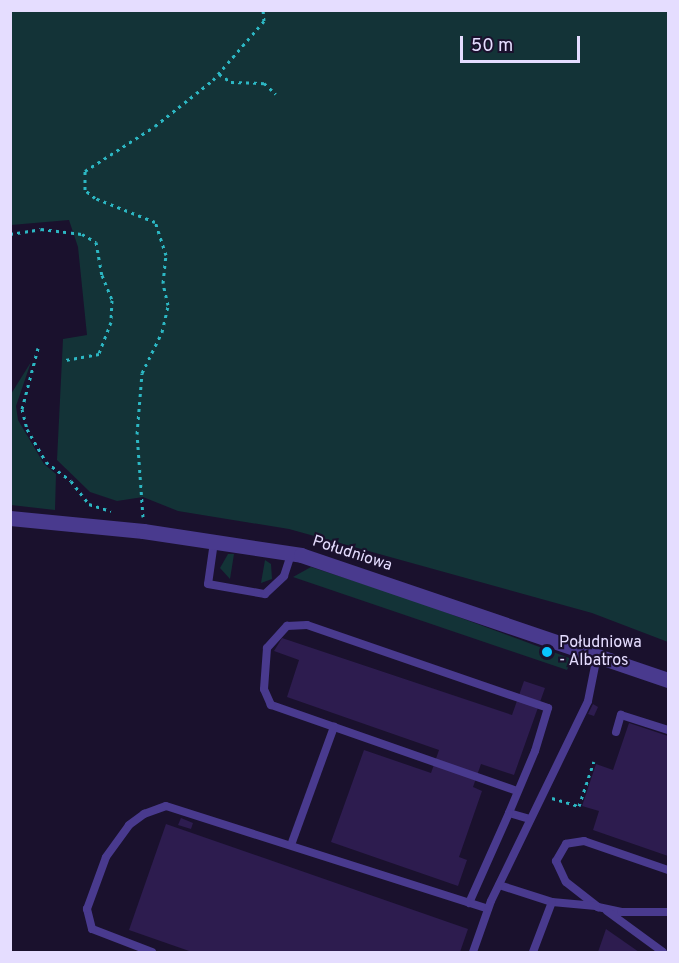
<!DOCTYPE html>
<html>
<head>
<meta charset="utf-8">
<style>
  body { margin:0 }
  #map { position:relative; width:679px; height:963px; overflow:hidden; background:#1a112d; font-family:Overpass,sans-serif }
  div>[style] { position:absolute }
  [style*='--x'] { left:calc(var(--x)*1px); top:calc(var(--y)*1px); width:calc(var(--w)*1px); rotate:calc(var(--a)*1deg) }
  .green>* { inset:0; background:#133337 }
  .building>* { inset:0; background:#2d1c4f }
  .path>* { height:3px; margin-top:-1.5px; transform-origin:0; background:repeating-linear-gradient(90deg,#2cb7c3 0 3px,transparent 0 7.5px) }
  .service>* { height:8px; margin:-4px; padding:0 4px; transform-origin:4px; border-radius:4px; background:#493a8e }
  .minor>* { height:15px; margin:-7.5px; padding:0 7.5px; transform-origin:7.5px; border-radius:7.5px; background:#493a8e }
  .dots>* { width:16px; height:16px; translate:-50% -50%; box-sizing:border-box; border:3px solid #1a112d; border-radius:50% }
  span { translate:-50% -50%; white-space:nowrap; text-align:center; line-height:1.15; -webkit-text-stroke:4.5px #1a112d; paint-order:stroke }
  .street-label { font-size:16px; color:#e5ddff }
  .poi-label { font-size:16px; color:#e5ddff }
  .left { translate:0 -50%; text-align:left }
  .frame { position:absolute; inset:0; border:12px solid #e5ddff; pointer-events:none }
  .scale { position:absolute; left:460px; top:36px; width:120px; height:27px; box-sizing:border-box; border:3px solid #e5ddff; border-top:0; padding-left:8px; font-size:18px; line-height:21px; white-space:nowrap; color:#e5ddff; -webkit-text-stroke:4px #1a112d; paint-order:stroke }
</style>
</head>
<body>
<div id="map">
  <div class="green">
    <div style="clip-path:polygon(11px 10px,668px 11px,668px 642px,592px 613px,289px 529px,178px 511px,143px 497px,117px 501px,90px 492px,57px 460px,63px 339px,87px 335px,78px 247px,69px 220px,11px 225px)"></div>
    <div style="clip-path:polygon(31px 362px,16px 406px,18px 420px,44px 464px,56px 474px,55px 510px,11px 505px,11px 394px)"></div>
    <div style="clip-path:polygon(228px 554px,234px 554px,230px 579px,220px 568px)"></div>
    <div style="clip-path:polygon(265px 560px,271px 564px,272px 579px,261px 583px)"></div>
    <div style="clip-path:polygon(311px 567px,407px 598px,572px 659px,567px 670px,293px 577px)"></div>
  </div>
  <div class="building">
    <div style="clip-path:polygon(282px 638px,512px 715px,524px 681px,545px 688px,514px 775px,481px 764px,473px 787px,482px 791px,459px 857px,467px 860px,458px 886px,331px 842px,364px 750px,431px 773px,439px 750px,287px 697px,299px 660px,274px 651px)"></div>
    <div style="clip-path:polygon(593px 704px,598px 707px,594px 716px,588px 714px)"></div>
    <div style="clip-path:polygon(629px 723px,668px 736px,668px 856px,593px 830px,599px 811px,582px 806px,596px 764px,613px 770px)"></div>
    <div style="clip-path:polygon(181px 818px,193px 823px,191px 829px,178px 825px)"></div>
    <div style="clip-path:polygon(166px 824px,468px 929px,460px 952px,192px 952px,129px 930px)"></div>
    <div style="clip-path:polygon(606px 929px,639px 952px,598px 952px)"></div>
  </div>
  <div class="path">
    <div style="--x:219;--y:74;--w:14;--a:34"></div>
    <div style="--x:231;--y:82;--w:33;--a:2"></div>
    <div style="--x:264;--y:83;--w:16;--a:43"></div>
    <div style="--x:10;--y:234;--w:31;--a:-9"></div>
    <div style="--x:41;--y:229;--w:41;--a:7"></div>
    <div style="--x:82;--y:234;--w:16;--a:30"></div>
    <div style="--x:96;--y:242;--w:34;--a:80"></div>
    <div style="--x:102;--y:275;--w:27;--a:68"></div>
    <div style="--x:112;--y:300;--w:22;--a:93"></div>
    <div style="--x:111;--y:322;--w:34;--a:111"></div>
    <div style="--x:99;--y:354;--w:34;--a:170"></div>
    <div style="--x:38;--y:348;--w:63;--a:104.7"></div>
    <div style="--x:22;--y:409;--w:21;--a:76"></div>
    <div style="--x:27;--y:429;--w:38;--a:60"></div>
    <div style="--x:46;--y:462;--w:31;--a:37"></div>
    <div style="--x:71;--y:481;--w:29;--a:52"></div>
    <div style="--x:89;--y:504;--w:23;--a:18"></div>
    <div style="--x:143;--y:517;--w:83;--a:-94.1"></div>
    <div style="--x:137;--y:434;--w:61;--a:-85.3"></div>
    <div style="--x:142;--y:373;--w:46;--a:-64"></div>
    <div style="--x:162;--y:332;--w:28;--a:-77"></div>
    <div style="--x:168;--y:305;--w:23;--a:-103"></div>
    <div style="--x:163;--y:283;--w:28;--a:-84"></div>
    <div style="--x:166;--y:255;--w:35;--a:-108"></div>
    <div style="--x:155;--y:222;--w:65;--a:-158.2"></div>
    <div style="--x:95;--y:198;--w:13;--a:-141"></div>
    <div style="--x:85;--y:190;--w:19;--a:-90"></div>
    <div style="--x:85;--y:171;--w:83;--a:-32.7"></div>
    <div style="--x:155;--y:126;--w:74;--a:-38.4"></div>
    <div style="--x:213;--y:80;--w:78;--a:-49.2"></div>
    <div style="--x:264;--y:21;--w:11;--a:-95"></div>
    <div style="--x:552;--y:798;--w:28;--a:17"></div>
    <div style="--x:579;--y:806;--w:47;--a:-71.6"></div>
  </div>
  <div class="service">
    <div style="--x:214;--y:542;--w:42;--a:98.1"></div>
    <div style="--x:208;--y:584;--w:58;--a:10"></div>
    <div style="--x:265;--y:594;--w:26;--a:-43"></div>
    <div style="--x:284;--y:576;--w:23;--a:-72"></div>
    <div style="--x:616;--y:732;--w:18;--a:-74"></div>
    <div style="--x:621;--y:715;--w:49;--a:17.7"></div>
    <div style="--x:517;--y:791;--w:261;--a:-160.7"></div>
    <div style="--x:271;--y:705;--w:17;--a:-114"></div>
    <div style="--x:264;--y:689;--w:41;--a:-85.8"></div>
    <div style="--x:267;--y:648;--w:30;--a:-48"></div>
    <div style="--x:287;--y:626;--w:20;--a:-3"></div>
    <div style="--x:307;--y:625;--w:255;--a:19"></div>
    <div style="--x:548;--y:708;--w:45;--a:106.8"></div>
    <div style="--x:535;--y:751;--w:67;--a:112.8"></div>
    <div style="--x:509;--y:813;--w:22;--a:16"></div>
    <div style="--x:291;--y:845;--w:126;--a:-70"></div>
    <div style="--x:668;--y:870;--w:89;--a:-161"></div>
    <div style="--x:584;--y:841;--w:18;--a:171"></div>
    <div style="--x:566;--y:844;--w:20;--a:120"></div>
    <div style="--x:556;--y:861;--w:23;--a:65"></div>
    <div style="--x:566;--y:882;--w:41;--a:38"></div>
    <div style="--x:598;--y:907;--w:24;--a:12"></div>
    <div style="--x:621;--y:912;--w:47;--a:0"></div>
    <div style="--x:499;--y:885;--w:56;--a:17.8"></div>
    <div style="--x:552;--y:902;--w:44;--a:5.2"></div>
    <div style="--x:469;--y:903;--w:98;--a:-66"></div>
    <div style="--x:607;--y:911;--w:69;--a:36.2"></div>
    <div style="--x:152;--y:952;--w:64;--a:-159"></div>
    <div style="--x:92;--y:929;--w:21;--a:-104"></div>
    <div style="--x:87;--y:909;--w:55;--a:-69.9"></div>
    <div style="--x:106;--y:857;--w:39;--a:-54"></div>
    <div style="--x:129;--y:825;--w:19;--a:-36"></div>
    <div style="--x:144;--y:814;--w:23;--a:-20"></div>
    <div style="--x:166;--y:806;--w:338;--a:17.7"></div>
    <div style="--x:473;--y:952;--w:54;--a:-70.6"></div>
    <div style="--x:491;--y:901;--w:222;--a:-64.1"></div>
    <div style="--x:588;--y:701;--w:46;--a:-78.7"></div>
    <div style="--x:533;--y:952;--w:53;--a:-69.2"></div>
  </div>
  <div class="minor">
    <div style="--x:10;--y:518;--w:134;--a:5.6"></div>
    <div style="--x:143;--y:531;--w:160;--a:8.6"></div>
    <div style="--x:301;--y:555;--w:388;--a:18.8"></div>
  </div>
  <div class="dots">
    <div style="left:547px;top:652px;background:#09c3ff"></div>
  </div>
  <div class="street-label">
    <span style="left:352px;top:554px;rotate:18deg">Południowa</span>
  </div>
  <div class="poi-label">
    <span class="left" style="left:559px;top:652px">Południowa<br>- Albatros</span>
  </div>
  <div class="frame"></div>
  <div class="scale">50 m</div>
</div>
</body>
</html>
